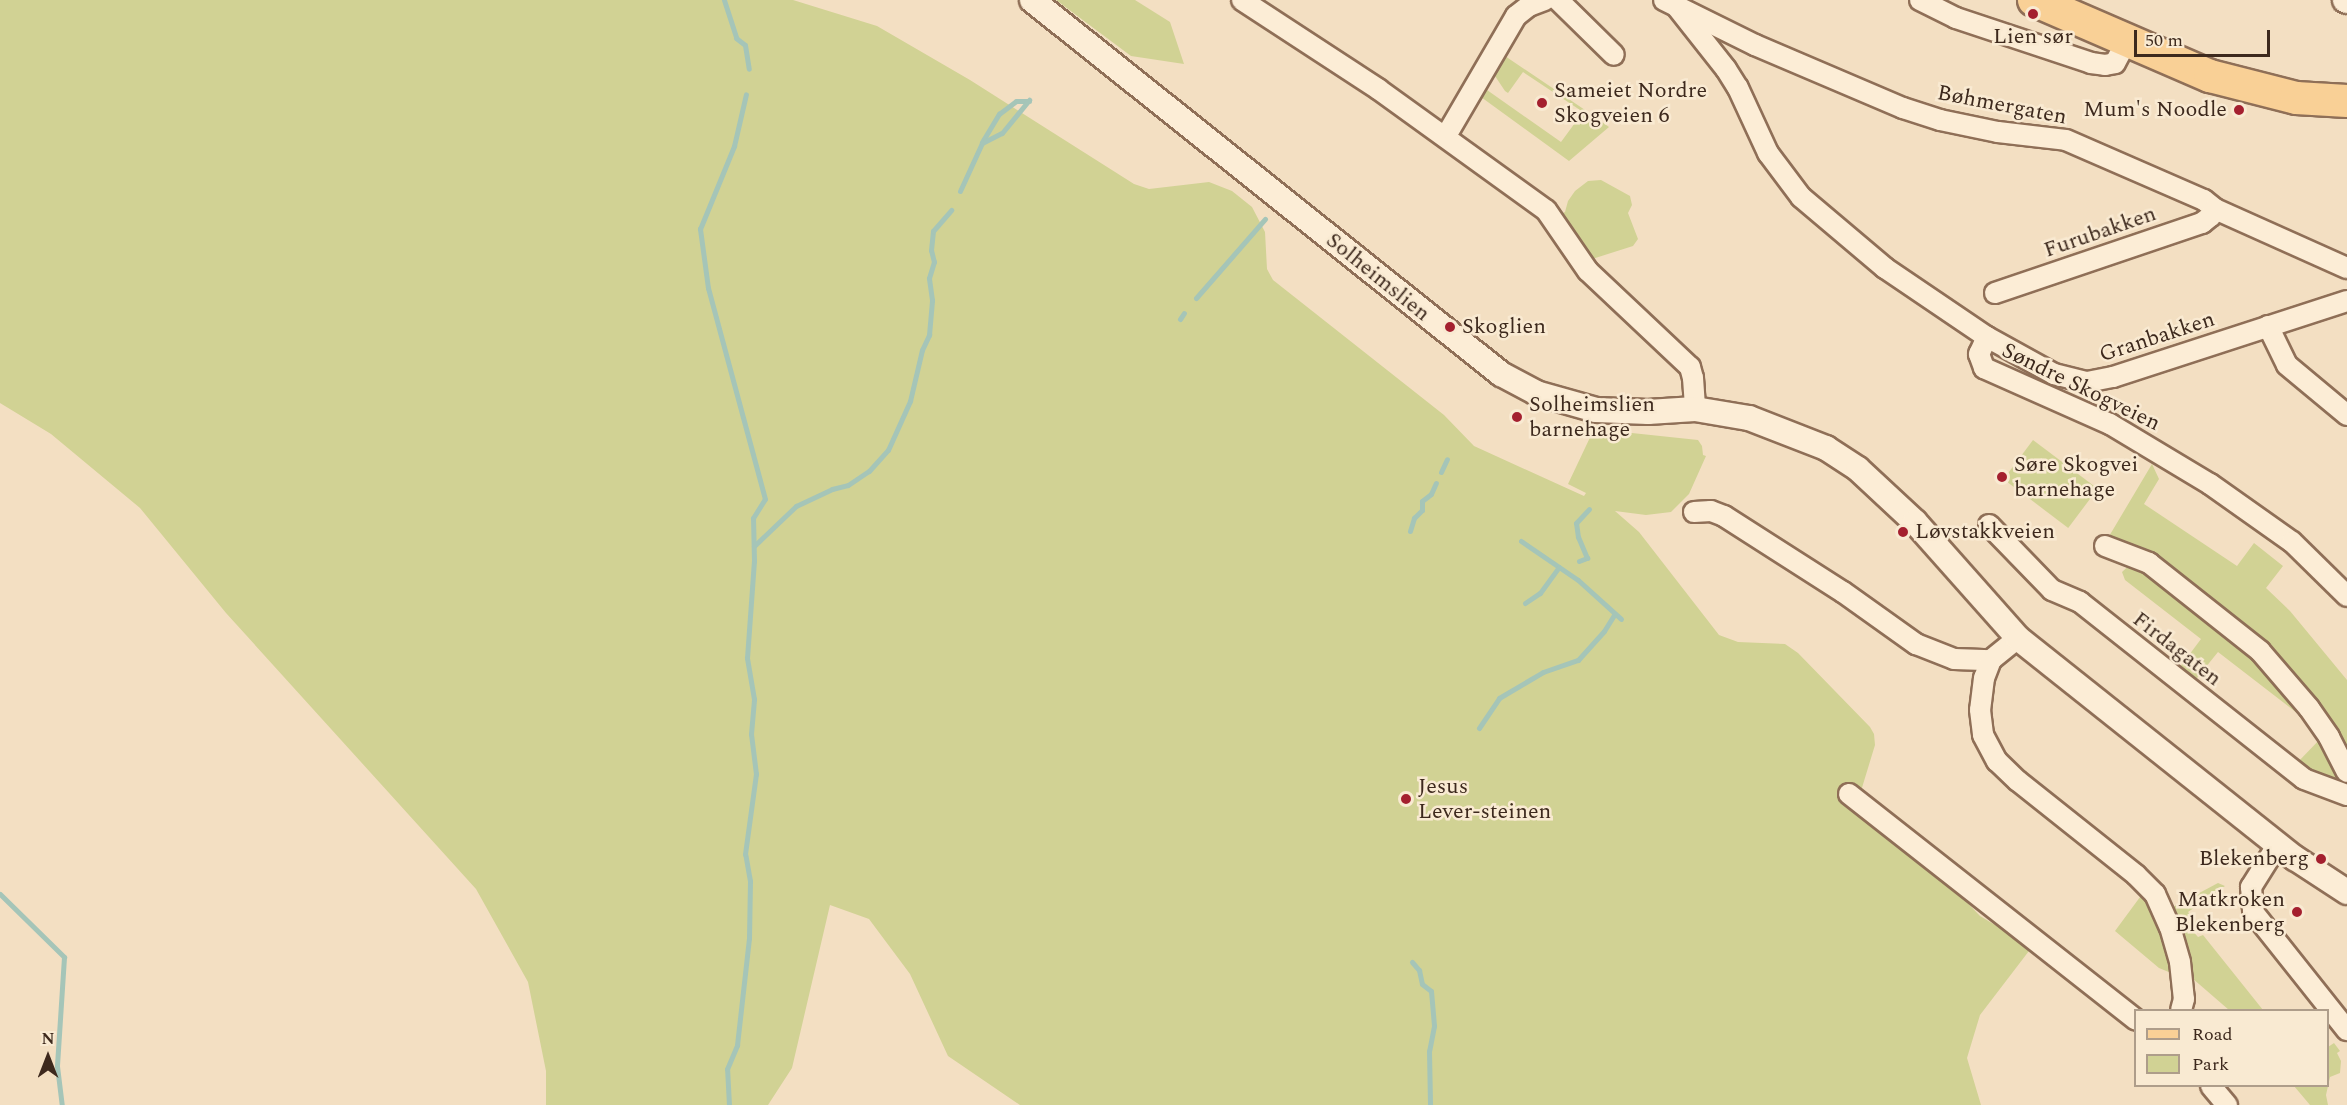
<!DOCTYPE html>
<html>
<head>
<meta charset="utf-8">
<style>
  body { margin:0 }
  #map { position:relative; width:2347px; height:1105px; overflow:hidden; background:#f3dfc2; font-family:Spectral,serif }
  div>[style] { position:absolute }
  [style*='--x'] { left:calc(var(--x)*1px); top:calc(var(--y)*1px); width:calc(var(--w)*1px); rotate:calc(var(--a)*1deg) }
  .green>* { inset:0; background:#d1d294; transform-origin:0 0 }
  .stream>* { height:5px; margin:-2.5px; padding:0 2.5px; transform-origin:2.5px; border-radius:2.5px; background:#a5c5b8 }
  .roads { filter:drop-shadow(2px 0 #8f6f57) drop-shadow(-2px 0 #8f6f57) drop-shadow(0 2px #8f6f57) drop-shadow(0 -2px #8f6f57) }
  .minor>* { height:20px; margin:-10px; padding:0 10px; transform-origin:10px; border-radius:10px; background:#fcedd6 }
  .tertiary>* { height:24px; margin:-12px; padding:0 12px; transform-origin:12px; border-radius:12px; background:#fcedd6 }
  .primary>* { height:32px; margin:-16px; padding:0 16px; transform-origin:16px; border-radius:16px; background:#f9d096 }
  .dots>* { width:16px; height:16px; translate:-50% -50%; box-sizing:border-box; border:3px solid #f9ead2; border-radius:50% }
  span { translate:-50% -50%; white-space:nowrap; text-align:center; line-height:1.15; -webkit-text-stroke:5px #f9ead2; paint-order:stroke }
  .poi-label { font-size:22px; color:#3d291d }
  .left { translate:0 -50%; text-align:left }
  .right { translate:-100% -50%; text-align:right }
  .street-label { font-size:22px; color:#3d291d }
  .legend { position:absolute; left:2134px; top:1009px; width:195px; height:78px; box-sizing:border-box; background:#f9ead2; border:2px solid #ae9d8a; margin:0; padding:8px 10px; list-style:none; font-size:18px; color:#3d291d }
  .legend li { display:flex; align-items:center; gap:12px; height:30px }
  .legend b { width:30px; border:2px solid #ae9d8a }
  .north { position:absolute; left:18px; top:1027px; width:60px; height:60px; -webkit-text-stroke:4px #f9ead2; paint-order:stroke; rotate:0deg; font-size:16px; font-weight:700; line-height:24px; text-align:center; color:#3d291d }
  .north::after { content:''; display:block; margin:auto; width:21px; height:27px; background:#3d291d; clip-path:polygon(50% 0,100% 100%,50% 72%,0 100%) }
  .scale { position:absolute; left:2134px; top:30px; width:136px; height:27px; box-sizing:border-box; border:3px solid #3d291d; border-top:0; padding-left:8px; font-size:18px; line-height:21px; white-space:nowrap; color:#3d291d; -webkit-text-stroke:4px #f9ead2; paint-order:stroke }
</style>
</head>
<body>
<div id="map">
  <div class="green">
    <div style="clip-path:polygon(0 0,793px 0,877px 26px,970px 80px,1134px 184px,1149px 189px,1209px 182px,1232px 191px,1252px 207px,1265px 232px,1267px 269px,1273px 280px,1444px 415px,1474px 446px,1584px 496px,1586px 493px,1568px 484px,1594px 429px,1698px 440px,1702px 446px,1703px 455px,1706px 456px,1689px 494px,1671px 512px,1646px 515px,1615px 511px,1639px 532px,1719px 635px,1738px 642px,1785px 644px,1798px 653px,1870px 727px,1874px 734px,1875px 745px,1861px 791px,1980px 916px,2032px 947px,1980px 1015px,1967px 1058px,1981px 1105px,1020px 1105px,948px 1056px,910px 974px,869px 919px,830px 905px,792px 1068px,768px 1105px,546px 1105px,546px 1071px,528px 982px,476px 889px,226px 613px,140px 508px,51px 434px,0 403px)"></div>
    <div style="clip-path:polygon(1056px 0,1135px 0,1170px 22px,1184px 64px,1131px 56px)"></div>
    <div style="clip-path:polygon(1505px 56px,1585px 110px,1609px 127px,1569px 161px,1481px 97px,1487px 90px,1561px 142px,1583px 112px,1523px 72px,1508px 93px,1505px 91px,1495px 76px)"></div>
    <div style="clip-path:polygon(1601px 180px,1630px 196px,1632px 205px,1628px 213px,1638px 239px,1633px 246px,1589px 260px,1559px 215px,1565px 212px,1568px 201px,1575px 191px,1588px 181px)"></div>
    <div style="left:2033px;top:440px;width:81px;height:49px;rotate:37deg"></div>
    <div style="clip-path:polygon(2152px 464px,2159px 479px,2144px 504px,2237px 566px,2254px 543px,2283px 566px,2266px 588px,2290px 611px,2347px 680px,2347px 757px,2305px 695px,2108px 538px)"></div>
    <div style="clip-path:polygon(2135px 560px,2241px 639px,2319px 730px,2218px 652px,2193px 683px,2177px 671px,2201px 639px,2125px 580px,2122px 572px)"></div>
    <div style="clip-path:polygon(2323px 736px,2347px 779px,2343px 784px,2320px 779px,2296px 764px)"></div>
    <div style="clip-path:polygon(2218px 883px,2225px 886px,2188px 912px,2197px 923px,2190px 928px,2198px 937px,2203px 935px,2263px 1010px,2229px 1010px,2192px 978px,2173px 907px)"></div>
    <div style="clip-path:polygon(2143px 893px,2160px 919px,2158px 927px,2166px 935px,2176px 975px,2159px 968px,2115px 931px)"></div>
    <div style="clip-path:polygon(2334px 1043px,2340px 1051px,2337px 1053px,2341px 1061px,2340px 1073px,2330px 1077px,2326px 1095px,2328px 1105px,2310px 1105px,2294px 1086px,2328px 1086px,2328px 1047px)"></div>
  </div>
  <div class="stream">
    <div style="--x:724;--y:0;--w:40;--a:72"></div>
    <div style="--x:736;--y:38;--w:11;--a:38"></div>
    <div style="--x:745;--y:45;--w:24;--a:81"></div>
    <div style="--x:982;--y:142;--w:33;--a:-59"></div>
    <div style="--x:999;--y:114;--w:21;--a:-37"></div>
    <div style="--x:1016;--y:101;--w:13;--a:0"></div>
    <div style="--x:960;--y:191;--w:53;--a:-65.4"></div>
    <div style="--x:982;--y:143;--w:22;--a:-27"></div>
    <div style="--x:1002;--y:133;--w:43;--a:-50.7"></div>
    <div style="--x:1196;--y:298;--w:105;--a:-48.9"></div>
    <div style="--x:1180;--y:319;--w:7;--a:-56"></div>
    <div style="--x:1441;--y:472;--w:14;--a:-65"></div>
    <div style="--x:1410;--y:531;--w:14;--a:-73"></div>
    <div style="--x:1414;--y:518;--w:11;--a:-45"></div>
    <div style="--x:1422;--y:510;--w:9;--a:-90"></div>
    <div style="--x:1422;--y:501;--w:11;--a:-38"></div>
    <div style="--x:1431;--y:494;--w:12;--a:-66"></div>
    <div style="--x:1521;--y:541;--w:69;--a:34.4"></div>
    <div style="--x:1578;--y:580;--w:58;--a:42.2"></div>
    <div style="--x:754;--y:546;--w:58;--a:-43.6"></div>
    <div style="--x:796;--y:506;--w:40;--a:-25"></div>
    <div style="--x:832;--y:489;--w:16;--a:-14"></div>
    <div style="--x:848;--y:485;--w:25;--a:-34"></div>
    <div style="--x:869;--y:471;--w:28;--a:-48"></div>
    <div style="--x:888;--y:450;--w:54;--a:-65.8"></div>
    <div style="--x:910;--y:401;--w:52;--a:-76.8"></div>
    <div style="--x:922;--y:350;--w:17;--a:-65"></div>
    <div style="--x:929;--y:335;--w:35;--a:-85"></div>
    <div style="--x:932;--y:300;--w:22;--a:-98"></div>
    <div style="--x:929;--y:278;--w:17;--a:-73"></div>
    <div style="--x:934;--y:262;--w:12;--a:-104"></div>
    <div style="--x:931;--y:250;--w:19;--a:-84"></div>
    <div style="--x:933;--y:231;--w:28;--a:-49"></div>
    <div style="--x:1579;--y:561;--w:9;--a:-21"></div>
    <div style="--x:1587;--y:558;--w:23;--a:-113"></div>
    <div style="--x:1578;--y:537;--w:14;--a:-98"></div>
    <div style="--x:1576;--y:523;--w:19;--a:-47"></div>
    <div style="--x:1525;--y:603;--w:18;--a:-34"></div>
    <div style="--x:1540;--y:593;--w:32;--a:-54"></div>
    <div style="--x:1479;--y:728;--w:36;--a:-56"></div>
    <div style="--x:1499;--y:698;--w:51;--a:-30.6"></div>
    <div style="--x:1543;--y:672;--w:37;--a:-19"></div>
    <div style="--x:1578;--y:660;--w:39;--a:-48"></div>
    <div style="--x:1604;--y:631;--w:19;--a:-58"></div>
    <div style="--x:0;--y:894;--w:90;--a:44.5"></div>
    <div style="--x:64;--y:957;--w:109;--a:93.7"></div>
    <div style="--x:57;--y:1066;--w:39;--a:83"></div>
    <div style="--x:1412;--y:962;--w:11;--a:49"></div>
    <div style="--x:1419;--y:970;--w:14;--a:78"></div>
    <div style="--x:1422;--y:984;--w:11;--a:38"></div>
    <div style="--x:1431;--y:991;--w:35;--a:85"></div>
    <div style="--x:1434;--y:1026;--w:25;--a:101"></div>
    <div style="--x:1429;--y:1051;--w:54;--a:88.9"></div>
    <div style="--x:729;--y:1105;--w:36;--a:-93"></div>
    <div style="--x:727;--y:1069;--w:26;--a:-67"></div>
    <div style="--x:737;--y:1045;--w:108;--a:-83.6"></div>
    <div style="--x:749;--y:938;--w:57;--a:-89"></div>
    <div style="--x:750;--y:881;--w:27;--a:-100"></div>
    <div style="--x:745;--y:854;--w:81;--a:-82.2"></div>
    <div style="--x:756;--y:774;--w:40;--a:-97.1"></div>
    <div style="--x:751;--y:734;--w:35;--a:-85"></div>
    <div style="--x:754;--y:699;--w:42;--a:-99.7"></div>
    <div style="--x:747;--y:658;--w:97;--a:-85.9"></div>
    <div style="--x:754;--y:561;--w:43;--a:-91.3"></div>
    <div style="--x:753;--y:518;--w:22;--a:-58"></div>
    <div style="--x:765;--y:499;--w:219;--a:-105.1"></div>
    <div style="--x:708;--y:288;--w:60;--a:-97.7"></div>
    <div style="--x:700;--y:229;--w:90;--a:-67.7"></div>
    <div style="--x:734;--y:146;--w:53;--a:-77"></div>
  </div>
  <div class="roads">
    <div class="minor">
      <div style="--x:1242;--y:0;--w:163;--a:33.2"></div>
      <div style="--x:1378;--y:89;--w:207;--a:35.8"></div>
      <div style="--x:1546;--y:210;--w:74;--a:55.5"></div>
      <div style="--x:1588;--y:271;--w:140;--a:43.3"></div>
      <div style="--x:1690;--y:367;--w:11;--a:75"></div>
      <div style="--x:1693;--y:378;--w:31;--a:86"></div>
      <div style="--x:1558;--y:0;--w:78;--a:44.5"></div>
      <div style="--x:1664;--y:0;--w:102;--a:26.3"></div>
      <div style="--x:1755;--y:45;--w:161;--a:23.1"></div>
      <div style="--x:1903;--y:108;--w:39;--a:18"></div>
      <div style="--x:1940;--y:120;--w:59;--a:11.7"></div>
      <div style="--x:1998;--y:132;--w:68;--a:6.7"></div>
      <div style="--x:2066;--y:140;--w:150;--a:23.5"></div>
      <div style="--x:2204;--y:200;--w:14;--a:39"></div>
      <div style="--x:2215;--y:209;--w:145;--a:24.1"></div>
      <div style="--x:1920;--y:0;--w:40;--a:26.6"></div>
      <div style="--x:1956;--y:18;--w:142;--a:18.4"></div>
      <div style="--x:2091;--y:63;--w:14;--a:8"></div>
      <div style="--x:2105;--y:65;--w:10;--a:-11"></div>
      <div style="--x:2115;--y:63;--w:26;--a:-62"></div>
      <div style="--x:1677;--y:7;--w:79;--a:51.7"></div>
      <div style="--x:1726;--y:69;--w:22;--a:58"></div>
      <div style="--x:1738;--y:88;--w:72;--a:65.2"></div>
      <div style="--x:1768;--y:153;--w:55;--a:53.1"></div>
      <div style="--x:1801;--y:197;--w:110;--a:40.2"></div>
      <div style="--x:1885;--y:268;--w:123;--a:34.1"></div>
      <div style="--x:1987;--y:337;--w:19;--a:115"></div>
      <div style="--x:1979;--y:354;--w:15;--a:70"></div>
      <div style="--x:1984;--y:368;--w:138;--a:24"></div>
      <div style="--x:2110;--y:424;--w:117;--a:31"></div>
      <div style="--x:2210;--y:484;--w:100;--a:35.3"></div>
      <div style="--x:2292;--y:542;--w:77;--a:44.5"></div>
      <div style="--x:1450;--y:129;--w:131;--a:-59.7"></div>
      <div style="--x:1516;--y:16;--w:16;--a:-38"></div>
      <div style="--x:1529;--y:6;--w:17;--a:-21"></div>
      <div style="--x:1995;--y:293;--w:219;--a:-18.7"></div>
      <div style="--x:2202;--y:223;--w:11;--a:-38"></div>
      <div style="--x:2211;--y:216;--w:8;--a:-60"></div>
      <div style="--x:2268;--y:326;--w:43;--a:64"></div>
      <div style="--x:2287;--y:365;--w:78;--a:39.8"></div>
      <div style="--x:1987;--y:337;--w:77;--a:28.9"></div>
      <div style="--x:2054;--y:374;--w:34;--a:14"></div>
      <div style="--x:2087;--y:382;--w:26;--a:-11"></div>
      <div style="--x:2113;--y:377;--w:246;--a:-18"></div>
      <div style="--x:1694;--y:512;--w:17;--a:-3"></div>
      <div style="--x:1711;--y:511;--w:14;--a:21"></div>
      <div style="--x:1724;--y:516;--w:141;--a:32.6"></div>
      <div style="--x:1843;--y:592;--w:90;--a:35.5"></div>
      <div style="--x:1916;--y:644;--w:41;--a:21.5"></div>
      <div style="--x:1954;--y:659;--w:37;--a:2"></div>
      <div style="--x:1989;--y:525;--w:91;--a:45.9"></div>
      <div style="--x:2052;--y:590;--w:30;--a:23"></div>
      <div style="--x:2080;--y:602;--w:285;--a:38.3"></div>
      <div style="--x:2304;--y:779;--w:46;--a:20.4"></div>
      <div style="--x:2105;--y:546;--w:47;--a:21.1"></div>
      <div style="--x:2149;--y:563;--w:142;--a:38.4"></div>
      <div style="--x:2260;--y:651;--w:75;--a:49.3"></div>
      <div style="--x:2309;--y:708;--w:35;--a:55"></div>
      <div style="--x:2329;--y:737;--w:39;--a:63"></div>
      <div style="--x:2018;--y:638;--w:35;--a:141"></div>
      <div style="--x:1991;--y:660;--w:19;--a:111"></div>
      <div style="--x:1984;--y:678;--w:32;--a:97"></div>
      <div style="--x:1980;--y:710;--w:25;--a:83"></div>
      <div style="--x:1983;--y:735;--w:30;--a:62"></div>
      <div style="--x:1997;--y:761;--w:29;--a:44"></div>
      <div style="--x:2018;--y:781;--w:151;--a:38.5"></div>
      <div style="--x:2136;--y:875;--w:27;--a:45"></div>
      <div style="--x:2155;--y:894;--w:36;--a:66"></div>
      <div style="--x:2170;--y:927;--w:36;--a:74"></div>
      <div style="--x:2180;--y:962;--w:37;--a:84"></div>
      <div style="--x:2184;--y:999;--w:11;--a:105"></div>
      <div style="--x:1849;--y:794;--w:365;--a:38.2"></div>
      <div style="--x:2278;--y:844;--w:51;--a:122.1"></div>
      <div style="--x:2251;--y:887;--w:25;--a:85"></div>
      <div style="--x:2253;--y:912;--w:151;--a:51.5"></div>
      <div style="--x:2211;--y:1086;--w:25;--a:50"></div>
    </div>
    <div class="tertiary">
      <div style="--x:1032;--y:0;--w:600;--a:38.57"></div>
      <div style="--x:1501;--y:374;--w:40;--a:28"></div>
      <div style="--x:1536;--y:393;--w:62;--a:15.8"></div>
      <div style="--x:1596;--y:410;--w:52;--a:2.2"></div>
      <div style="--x:1648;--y:412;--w:47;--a:-3.7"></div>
      <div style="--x:1695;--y:409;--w:55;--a:9.5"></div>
      <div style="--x:1749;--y:418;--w:83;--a:21.3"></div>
      <div style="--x:1826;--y:448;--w:38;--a:33"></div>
      <div style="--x:1858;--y:469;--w:78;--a:42.9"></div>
      <div style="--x:1915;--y:522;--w:155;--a:48.4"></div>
      <div style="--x:2018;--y:638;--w:354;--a:38.5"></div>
      <div style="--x:2295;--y:858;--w:62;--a:33.2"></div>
      <div style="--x:2345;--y:0;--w:2;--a:27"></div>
    </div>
    <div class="primary">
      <div style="--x:2034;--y:0;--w:192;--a:23.4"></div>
      <div style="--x:2210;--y:76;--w:89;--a:14.3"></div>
      <div style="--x:2296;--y:98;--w:51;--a:3.4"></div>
    </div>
  </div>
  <div class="dots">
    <div style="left:2033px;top:14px;background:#a4202f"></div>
    <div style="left:1542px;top:103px;background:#a4202f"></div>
    <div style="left:2239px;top:110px;background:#a4202f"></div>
    <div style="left:1450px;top:327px;background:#a4202f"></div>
    <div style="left:1517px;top:417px;background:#a4202f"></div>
    <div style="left:2002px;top:477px;background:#a4202f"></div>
    <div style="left:1903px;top:532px;background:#a4202f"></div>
    <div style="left:1406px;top:799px;background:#a4202f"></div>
    <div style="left:2321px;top:859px;background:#a4202f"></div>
    <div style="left:2297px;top:912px;background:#a4202f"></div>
  </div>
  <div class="poi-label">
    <span style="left:2033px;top:37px">Lien sør</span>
    <span class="left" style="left:1554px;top:103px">Sameiet Nordre<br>Skogveien 6</span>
    <span class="right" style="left:2227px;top:110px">Mum's Noodle</span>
    <span class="left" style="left:1462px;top:327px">Skoglien</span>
    <span class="left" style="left:1529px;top:417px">Solheimslien<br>barnehage</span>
    <span class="left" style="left:2014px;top:477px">Søre Skogvei<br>barnehage</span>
    <span class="left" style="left:1915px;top:532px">Løvstakkveien</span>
    <span class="left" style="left:1418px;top:799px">Jesus<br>Lever-steinen</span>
    <span class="right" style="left:2309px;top:859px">Blekenberg</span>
    <span class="right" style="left:2285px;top:912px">Matkroken<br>Blekenberg</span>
  </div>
  <div class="street-label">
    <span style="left:2002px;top:105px;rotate:11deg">Bøhmergaten</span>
    <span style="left:2100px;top:232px;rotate:-19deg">Furubakken</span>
    <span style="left:1378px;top:277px;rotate:39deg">Solheimslien</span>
    <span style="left:2157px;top:337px;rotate:-18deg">Granbakken</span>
    <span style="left:2081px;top:387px;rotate:26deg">Søndre Skogveien</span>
    <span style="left:2177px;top:649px;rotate:38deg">Firdagaten</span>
  </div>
  <ul class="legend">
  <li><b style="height:8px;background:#f9d096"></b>Road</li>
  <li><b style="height:16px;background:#d1d294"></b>Park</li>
  </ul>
  <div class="north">N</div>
  <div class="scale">50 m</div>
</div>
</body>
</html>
